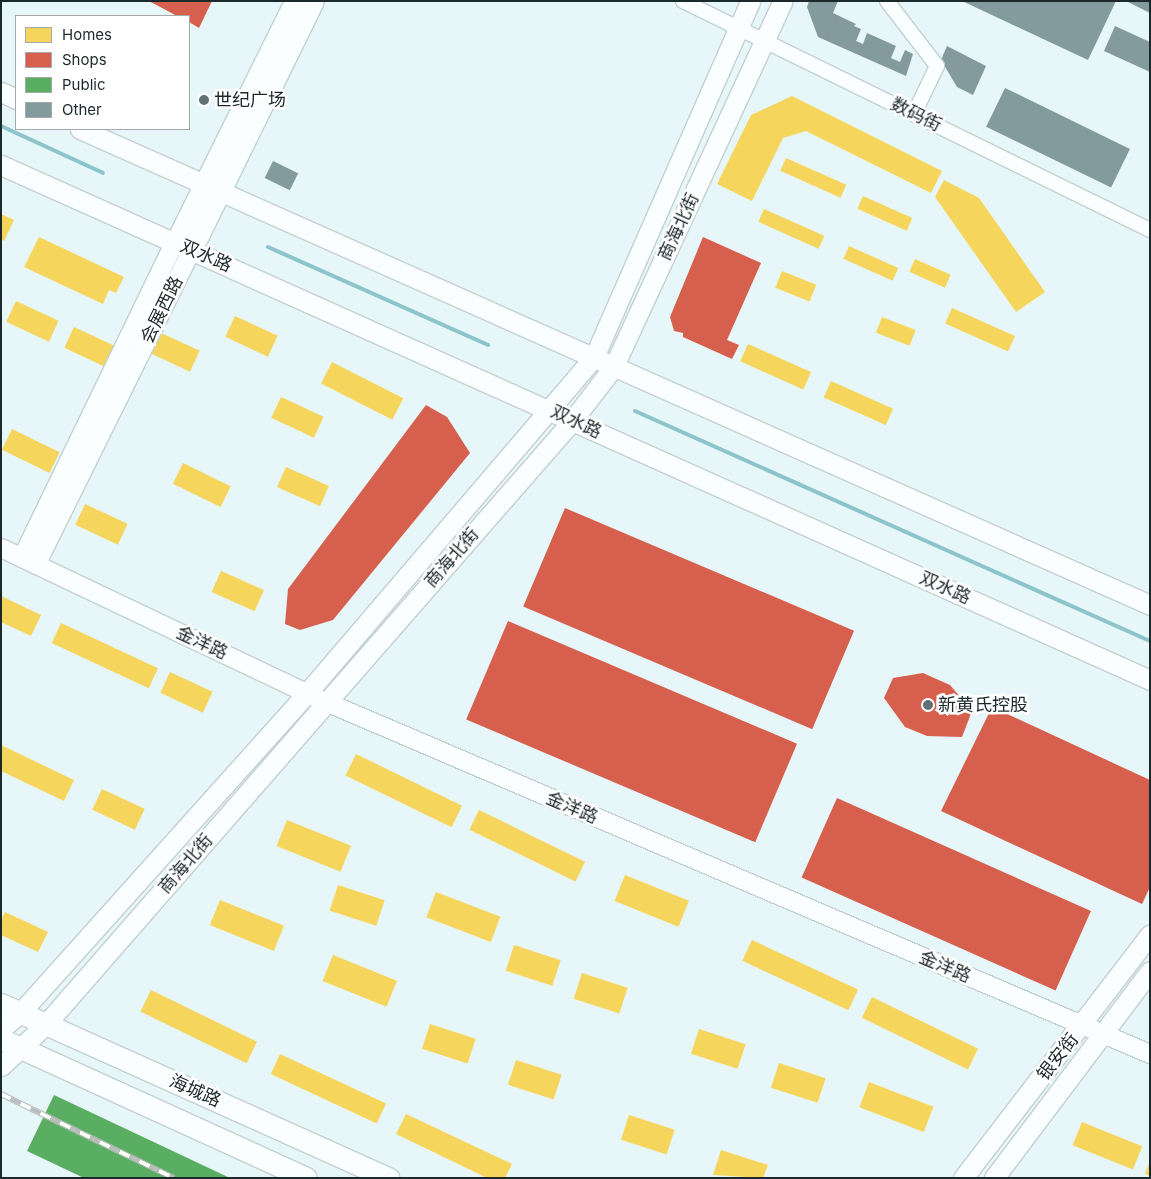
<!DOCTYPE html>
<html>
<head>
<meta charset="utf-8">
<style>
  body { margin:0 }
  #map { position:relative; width:1151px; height:1179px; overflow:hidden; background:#e7f6f8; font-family:Inter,"Noto Sans SC",sans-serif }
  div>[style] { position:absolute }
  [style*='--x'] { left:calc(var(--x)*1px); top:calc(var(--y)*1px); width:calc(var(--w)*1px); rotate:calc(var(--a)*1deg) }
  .homes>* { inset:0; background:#f6d55c; transform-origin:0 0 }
  .shops>* { inset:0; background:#d6604d; transform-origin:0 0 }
  .public>* { inset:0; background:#5aae61 }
  .stream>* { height:4px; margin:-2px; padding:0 2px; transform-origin:2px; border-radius:2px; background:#8bc4ca }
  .building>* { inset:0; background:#849b9d; transform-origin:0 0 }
  .roads { filter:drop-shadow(1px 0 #c3d0d2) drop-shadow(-1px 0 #c3d0d2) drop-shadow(0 1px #c3d0d2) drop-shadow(0 -1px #c3d0d2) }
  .minor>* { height:14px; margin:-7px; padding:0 7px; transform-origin:7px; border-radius:7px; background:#fbfefe }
  .tertiary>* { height:18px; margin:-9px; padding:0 9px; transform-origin:9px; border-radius:9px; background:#fbfefe }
  .secondary>* { height:19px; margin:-9.5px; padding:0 9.5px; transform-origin:9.5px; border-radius:9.5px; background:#fbfefe }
  .primary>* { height:21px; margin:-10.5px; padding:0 10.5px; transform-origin:10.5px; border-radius:10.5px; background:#fbfefe }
  .rail>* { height:5.5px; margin-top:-2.75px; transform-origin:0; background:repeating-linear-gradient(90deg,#fff 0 11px,#babebf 0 22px); box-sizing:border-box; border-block:1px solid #babebf }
  .dots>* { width:14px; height:14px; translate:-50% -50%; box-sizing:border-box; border:2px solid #fff; border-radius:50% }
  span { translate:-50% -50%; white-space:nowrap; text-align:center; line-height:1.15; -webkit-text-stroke:5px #fff; paint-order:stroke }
  .poi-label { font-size:18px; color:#1c292b }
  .left { translate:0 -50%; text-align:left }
  .street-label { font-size:18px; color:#1c292b }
  .frame { position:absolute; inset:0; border:2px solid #1c292b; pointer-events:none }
  .legend { position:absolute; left:15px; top:15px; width:175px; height:115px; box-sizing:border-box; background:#fff; border:1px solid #a4a9aa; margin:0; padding:6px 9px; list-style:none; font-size:15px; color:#1c292b }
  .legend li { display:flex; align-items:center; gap:10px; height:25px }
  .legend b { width:25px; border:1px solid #a4a9aa }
</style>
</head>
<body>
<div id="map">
  <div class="homes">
    <div style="clip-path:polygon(792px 96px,942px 171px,931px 193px,806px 131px,783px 138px,752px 201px,717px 184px,751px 115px)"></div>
    <div style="left:786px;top:158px;width:66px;height:14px;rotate:24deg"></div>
    <div style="clip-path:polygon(944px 180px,979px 198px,1045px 292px,1016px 312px,935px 197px)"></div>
    <div style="left:863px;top:196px;width:54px;height:14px;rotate:24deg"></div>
    <div style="left:764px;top:209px;width:66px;height:14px;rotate:24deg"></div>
    <div style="clip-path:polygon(1px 214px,14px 220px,4px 241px,1px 239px)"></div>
    <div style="clip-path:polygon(39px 237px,124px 277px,116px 293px,109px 290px,103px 304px,24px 267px)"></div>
    <div style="left:849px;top:246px;width:54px;height:14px;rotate:24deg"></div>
    <div style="left:915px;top:259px;width:39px;height:14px;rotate:24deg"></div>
    <div style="left:782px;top:271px;width:37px;height:18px;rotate:22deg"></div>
    <div style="left:16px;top:301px;width:47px;height:23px;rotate:25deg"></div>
    <div style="left:952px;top:308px;width:69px;height:17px;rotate:24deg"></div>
    <div style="left:235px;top:316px;width:47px;height:23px;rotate:25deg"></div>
    <div style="left:882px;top:317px;width:36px;height:17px;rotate:21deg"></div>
    <div style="left:74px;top:327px;width:47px;height:23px;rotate:25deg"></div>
    <div style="left:157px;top:331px;width:47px;height:23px;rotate:25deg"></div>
    <div style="left:748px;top:344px;width:69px;height:19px;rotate:24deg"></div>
    <div style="left:332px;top:362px;width:80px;height:24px;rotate:27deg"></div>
    <div style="left:831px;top:381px;width:68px;height:18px;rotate:24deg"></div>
    <div style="left:281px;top:397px;width:47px;height:23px;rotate:25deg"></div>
    <div style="left:12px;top:429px;width:53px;height:23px;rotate:26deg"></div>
    <div style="left:183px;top:463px;width:53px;height:23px;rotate:26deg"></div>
    <div style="left:286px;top:467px;width:47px;height:22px;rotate:24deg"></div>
    <div style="left:85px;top:504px;width:47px;height:23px;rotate:25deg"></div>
    <div style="left:221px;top:571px;width:47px;height:23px;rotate:24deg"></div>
    <div style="clip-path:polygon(1px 596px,41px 615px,31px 636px,1px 622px)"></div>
    <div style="left:61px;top:623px;width:107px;height:22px;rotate:25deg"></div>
    <div style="left:170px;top:672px;width:47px;height:23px;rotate:25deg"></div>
    <div style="clip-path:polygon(1px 745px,74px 780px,64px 801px,1px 771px)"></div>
    <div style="left:356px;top:754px;width:118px;height:24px;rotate:26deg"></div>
    <div style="left:102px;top:789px;width:47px;height:23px;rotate:25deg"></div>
    <div style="left:479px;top:810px;width:118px;height:22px;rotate:26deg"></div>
    <div style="left:287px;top:820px;width:69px;height:28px;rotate:22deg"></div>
    <div style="left:625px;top:875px;width:69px;height:28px;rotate:22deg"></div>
    <div style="left:338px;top:885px;width:49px;height:27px;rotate:18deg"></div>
    <div style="left:436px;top:892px;width:69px;height:27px;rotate:21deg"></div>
    <div style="left:220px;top:900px;width:69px;height:27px;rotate:22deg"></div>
    <div style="clip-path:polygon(5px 912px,48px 932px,38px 952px,1px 935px,1px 920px)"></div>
    <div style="left:752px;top:940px;width:117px;height:23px;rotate:25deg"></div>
    <div style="left:514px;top:945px;width:49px;height:27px;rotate:18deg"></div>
    <div style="left:333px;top:955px;width:69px;height:28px;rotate:22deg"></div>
    <div style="left:582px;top:973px;width:48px;height:27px;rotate:18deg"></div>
    <div style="left:151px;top:990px;width:118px;height:24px;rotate:26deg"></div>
    <div style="left:872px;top:997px;width:118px;height:23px;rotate:26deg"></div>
    <div style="left:430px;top:1024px;width:48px;height:26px;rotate:18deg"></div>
    <div style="left:699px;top:1029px;width:49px;height:26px;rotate:18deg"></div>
    <div style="left:280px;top:1054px;width:117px;height:22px;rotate:25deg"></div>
    <div style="left:516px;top:1060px;width:48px;height:26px;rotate:18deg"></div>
    <div style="left:779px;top:1063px;width:49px;height:26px;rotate:18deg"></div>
    <div style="left:869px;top:1082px;width:69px;height:27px;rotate:21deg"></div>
    <div style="clip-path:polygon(406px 1114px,512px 1164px,505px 1178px,487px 1178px,396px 1134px)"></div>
    <div style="left:629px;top:1115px;width:48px;height:26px;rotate:18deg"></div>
    <div style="left:1082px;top:1122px;width:65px;height:25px;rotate:22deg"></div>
    <div style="clip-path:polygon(721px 1150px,768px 1165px,763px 1178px,713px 1175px)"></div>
    <div style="clip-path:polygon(1150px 1161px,1150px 1176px,1145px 1174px)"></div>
  </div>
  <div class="shops">
    <div style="clip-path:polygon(149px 1px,212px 1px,199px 28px,189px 22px,189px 16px,177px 16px)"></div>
    <div style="clip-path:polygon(703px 237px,761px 263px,727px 340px,739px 345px,732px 359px,683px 337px,683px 333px,674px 331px,670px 317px)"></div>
    <div style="clip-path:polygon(426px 405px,447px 417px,470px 453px,333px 620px,300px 630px,285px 624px,288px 589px)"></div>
    <div style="left:565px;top:508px;width:314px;height:107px;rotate:23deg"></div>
    <div style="left:508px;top:621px;width:314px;height:107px;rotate:23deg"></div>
    <div style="clip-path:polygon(923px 673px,950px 685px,972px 711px,962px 737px,927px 736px,905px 727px,884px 698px,893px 678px)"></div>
    <div style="clip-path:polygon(992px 707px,1150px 780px,1150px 887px,1142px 904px,941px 811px)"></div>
    <div style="left:837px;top:798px;width:278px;height:87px;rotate:24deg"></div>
  </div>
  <div class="public">
    <div style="clip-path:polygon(54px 1095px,230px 1178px,84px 1178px,27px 1151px)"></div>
  </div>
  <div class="stream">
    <div style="--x:1;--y:126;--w:112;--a:24.7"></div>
    <div style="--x:268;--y:247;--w:241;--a:24"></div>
    <div style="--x:635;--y:411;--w:564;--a:24.07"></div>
  </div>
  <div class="building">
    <div style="clip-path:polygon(809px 1px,838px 1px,833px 13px,856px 24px,854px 26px,861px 29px,856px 41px,863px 44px,867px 33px,896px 46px,891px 58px,900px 62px,905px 50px,913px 54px,906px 76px,818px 37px,807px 7px)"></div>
    <div style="clip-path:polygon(962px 1px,1116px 1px,1088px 60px)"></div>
    <div style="clip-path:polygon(1126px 1px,1150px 1px,1150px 13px)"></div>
    <div style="clip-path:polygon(1115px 26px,1150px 42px,1150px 72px,1104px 51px)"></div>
    <div style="clip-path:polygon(947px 46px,986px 66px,973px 95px,957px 87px,941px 60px)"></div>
    <div style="left:1005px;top:88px;width:139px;height:43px;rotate:26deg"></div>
    <div style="left:273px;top:161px;width:28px;height:19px;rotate:26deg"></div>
  </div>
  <div class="roads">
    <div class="minor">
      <div style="--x:683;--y:1;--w:520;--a:26.12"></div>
      <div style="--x:887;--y:1;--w:82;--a:52.4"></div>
      <div style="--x:937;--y:66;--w:53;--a:115.6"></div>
    </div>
    <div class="tertiary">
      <div style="--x:1;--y:548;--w:360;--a:25.4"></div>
      <div style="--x:326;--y:702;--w:896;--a:23.13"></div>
      <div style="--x:22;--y:558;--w:351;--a:-64.2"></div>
      <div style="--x:36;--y:565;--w:352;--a:-63.7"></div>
    </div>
    <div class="secondary">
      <div style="--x:1;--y:92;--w:17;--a:25"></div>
      <div style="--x:80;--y:129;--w:1171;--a:23.98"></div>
      <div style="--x:1;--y:165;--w:1259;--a:24.14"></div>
      <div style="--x:175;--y:242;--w:269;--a:-63.7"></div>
      <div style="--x:192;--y:250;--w:277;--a:-63.9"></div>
      <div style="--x:1;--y:1029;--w:25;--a:-40"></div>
      <div style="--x:20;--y:1013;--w:430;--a:-48.1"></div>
      <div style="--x:307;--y:693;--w:442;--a:-49.5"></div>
      <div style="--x:594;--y:357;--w:389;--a:-66.3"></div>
      <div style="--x:1;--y:1066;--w:62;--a:-43"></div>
      <div style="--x:46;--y:1024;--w:800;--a:-48.9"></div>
      <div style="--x:572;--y:421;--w:69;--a:-52.6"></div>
      <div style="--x:614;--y:366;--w:402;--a:-65.2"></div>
      <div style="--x:963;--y:1178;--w:307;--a:-52.5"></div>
      <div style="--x:994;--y:1178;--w:259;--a:-53"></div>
    </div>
    <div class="primary">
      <div style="--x:1;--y:1004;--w:425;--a:24.2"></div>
      <div style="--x:1;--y:1039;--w:335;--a:24.5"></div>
    </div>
  </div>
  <div class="rail">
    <div style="--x:1;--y:1094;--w:192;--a:25.9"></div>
  </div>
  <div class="dots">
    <div style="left:204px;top:100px;background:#637173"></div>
    <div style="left:928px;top:705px;background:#637173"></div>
  </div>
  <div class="poi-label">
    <span class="left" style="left:214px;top:100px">世纪广场</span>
    <span class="left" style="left:938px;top:705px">新黄氏控股</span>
  </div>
  <div class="street-label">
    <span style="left:916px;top:115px;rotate:26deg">数码街</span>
    <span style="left:679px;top:227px;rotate:-65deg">商海北街</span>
    <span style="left:206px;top:256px;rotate:24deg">双水路</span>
    <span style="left:162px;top:310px;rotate:-64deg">会展西路</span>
    <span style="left:576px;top:422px;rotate:25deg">双水路</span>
    <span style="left:452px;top:558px;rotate:-49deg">商海北街</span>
    <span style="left:945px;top:588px;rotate:24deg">双水路</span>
    <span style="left:202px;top:643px;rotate:25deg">金洋路</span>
    <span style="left:572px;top:808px;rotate:23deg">金洋路</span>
    <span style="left:186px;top:864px;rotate:-49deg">商海北街</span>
    <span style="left:945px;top:967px;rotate:23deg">金洋路</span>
    <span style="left:1058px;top:1057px;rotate:-52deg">银安街</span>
    <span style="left:195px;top:1091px;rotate:24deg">海城路</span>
  </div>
  <div class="frame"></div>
  <ul class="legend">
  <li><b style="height:14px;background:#f6d55c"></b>Homes</li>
  <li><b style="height:14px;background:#d6604d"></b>Shops</li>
  <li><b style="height:14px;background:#5aae61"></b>Public</li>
  <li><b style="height:14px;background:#849b9d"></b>Other</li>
  </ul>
</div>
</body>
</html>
